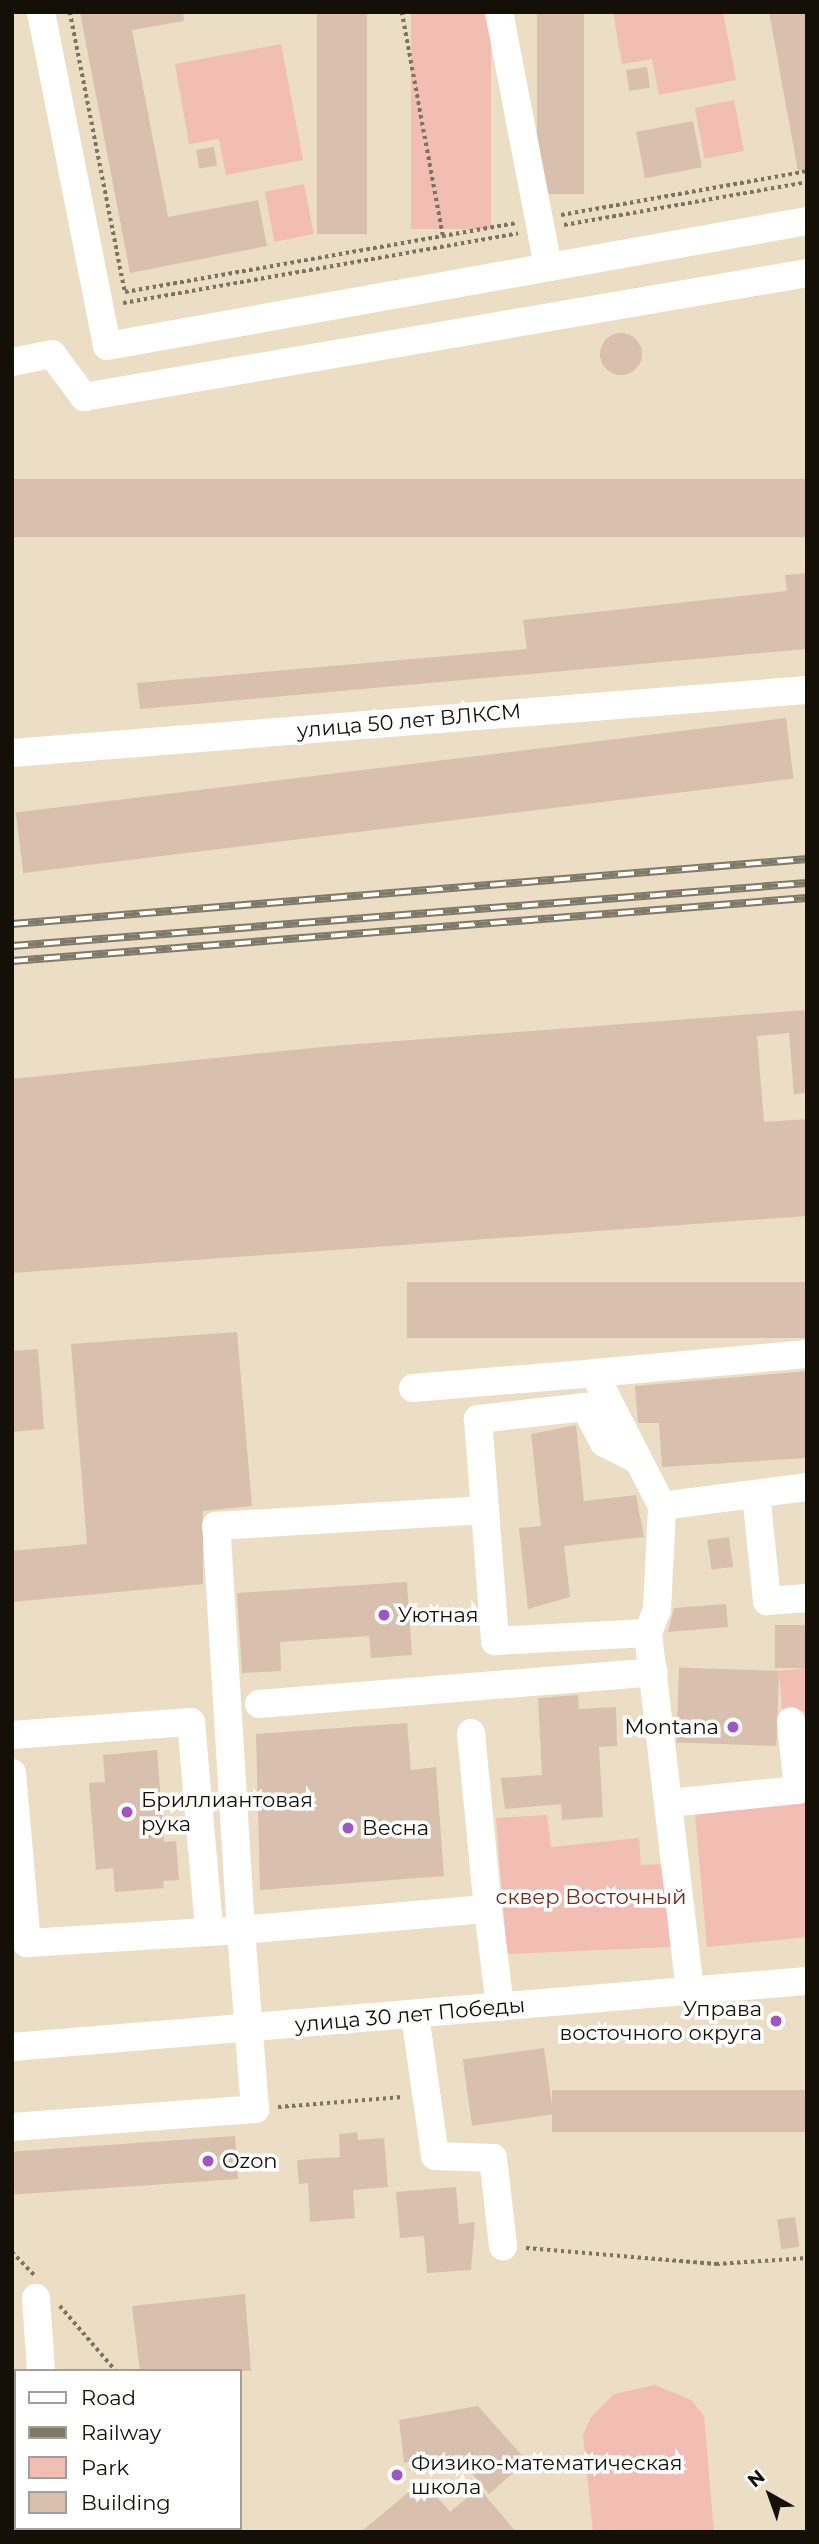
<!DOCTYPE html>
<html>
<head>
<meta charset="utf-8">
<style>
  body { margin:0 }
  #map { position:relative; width:819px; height:2544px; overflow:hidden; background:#ebdec4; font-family:Montserrat,sans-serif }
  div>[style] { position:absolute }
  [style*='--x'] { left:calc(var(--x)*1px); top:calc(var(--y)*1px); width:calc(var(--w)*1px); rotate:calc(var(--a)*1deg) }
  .green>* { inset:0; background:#f2bdb2; transform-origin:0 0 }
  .building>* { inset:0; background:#d9c0ae; transform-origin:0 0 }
  .round { border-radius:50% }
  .path>* { height:3.5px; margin-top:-1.75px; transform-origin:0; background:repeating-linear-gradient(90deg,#7c7362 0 3.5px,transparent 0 7px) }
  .minor>* { height:28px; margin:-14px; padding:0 14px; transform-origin:14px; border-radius:14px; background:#fff }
  .rail>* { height:8px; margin-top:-4px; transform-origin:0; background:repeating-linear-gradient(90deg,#fff 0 16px,#817967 0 32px); box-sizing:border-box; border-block:2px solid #817967 }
  .dots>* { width:19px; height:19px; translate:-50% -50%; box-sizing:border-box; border:4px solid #fff; border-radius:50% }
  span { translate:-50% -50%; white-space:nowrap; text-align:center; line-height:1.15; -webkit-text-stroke:7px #fff; paint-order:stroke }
  .street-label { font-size:21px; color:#141007 }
  .poi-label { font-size:21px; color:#141007 }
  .left { translate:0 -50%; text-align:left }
  .right { translate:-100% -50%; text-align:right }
  .park-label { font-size:21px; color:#78271a }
  .frame { position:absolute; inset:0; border:14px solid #141007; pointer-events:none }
  .legend { position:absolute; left:14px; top:2369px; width:228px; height:161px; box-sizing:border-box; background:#fff; border:2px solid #a19f9c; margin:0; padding:9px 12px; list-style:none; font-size:21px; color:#141007 }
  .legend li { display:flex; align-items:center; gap:14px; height:35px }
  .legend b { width:35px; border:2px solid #a19f9c }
  .north { position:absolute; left:735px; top:2460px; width:70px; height:70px; -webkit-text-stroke:5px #fff; paint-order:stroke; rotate:320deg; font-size:19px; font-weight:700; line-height:28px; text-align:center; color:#141007 }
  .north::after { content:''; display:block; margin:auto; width:24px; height:32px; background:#141007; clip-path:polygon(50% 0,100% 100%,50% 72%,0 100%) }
</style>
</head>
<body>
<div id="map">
  <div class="green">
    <div style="left:411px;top:12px;width:80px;height:217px"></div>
    <div style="clip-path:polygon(613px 12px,723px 12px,736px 80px,659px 95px,652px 59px,622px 64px)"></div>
    <div style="clip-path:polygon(281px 44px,303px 160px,226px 175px,219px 139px,189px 144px,175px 64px)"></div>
    <div style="left:734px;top:100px;width:52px;height:40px;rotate:79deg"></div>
    <div style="left:304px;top:184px;width:51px;height:40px;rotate:79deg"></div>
    <div style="clip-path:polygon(807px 1668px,807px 1712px,782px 1709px,779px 1671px)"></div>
    <div style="clip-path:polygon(807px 1800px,807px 1937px,707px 1947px,695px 1815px)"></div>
    <div style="clip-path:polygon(547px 1815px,551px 1847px,639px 1838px,641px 1865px,665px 1864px,672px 1947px,507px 1954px,496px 1818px)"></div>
    <div style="clip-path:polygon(655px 2385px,691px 2400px,704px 2416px,714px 2532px,593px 2532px,583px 2435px,591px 2417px,614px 2394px)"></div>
  </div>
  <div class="building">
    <div style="clip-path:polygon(80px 12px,183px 12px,184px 21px,132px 30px,168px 217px,258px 200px,267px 246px,130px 273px)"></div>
    <div style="left:317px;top:12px;width:50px;height:222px"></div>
    <div style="left:537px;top:12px;width:47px;height:182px"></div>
    <div style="clip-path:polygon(769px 12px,807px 12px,807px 170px,798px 171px)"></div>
    <div style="left:647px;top:67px;width:21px;height:21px;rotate:82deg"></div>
    <div style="left:693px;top:121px;width:47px;height:58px;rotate:79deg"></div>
    <div style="left:214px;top:147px;width:19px;height:18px;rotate:81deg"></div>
    <div class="round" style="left:600px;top:333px;width:42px;height:42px"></div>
    <div style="left:807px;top:479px;width:58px;height:808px;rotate:90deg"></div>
    <div style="clip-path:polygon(807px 573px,807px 649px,140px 709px,137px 683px,527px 649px,523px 620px,787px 591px,785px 575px)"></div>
    <div style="left:786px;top:718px;width:61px;height:776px;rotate:83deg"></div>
    <div style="clip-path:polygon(807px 1010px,807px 1093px,794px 1094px,789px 1033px,757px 1036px,764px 1122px,807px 1119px,807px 1216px,12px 1273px,12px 1079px,332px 1046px)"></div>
    <div style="left:807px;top:1282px;width:56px;height:400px;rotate:90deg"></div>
    <div style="clip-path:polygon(237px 1332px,252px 1506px,203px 1511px,203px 1584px,12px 1602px,12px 1551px,87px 1544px,71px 1344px)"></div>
    <div style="clip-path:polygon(38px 1349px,44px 1429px,12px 1432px,12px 1351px)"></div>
    <div style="clip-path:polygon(807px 1371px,807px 1458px,662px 1467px,659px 1423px,638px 1423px,635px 1386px)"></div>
    <div style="clip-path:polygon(576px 1425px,584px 1501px,636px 1495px,644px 1537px,564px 1546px,570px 1597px,528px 1609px,519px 1528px,541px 1526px,531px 1434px)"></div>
    <div style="left:729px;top:1537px;width:30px;height:22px;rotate:82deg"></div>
    <div style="clip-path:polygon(407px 1582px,412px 1655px,371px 1658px,369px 1636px,280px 1642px,281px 1671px,242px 1673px,237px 1593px)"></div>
    <div style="clip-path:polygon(726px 1604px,728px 1627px,668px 1632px,674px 1608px)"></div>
    <div style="left:807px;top:1625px;width:43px;height:32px;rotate:90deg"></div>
    <div style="left:779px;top:1671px;width:75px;height:100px;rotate:92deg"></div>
    <div style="clip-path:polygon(578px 1695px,579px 1709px,616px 1707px,617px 1746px,599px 1747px,603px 1817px,562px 1820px,561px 1804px,505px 1809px,501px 1778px,542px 1775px,538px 1698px)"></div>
    <div style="clip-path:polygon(407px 1723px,411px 1770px,436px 1767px,444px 1876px,260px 1890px,256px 1734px)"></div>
    <div style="clip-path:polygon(157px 1750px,164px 1842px,176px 1841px,179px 1880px,163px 1881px,164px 1888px,115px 1892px,113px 1868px,96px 1870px,89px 1783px,105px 1782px,103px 1755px)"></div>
    <div style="left:544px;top:2048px;width:67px;height:82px;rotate:82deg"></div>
    <div style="left:807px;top:2090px;width:42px;height:255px;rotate:90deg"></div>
    <div style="clip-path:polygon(357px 2132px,358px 2140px,384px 2138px,388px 2187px,353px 2190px,355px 2218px,310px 2222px,308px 2183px,299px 2184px,297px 2160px,340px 2157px,339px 2134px)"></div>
    <div style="left:235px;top:2136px;width:43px;height:224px;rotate:86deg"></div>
    <div style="clip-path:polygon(456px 2187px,459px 2224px,475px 2222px,471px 2270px,427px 2273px,424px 2236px,400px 2238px,396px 2192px)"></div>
    <div style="left:795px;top:2217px;width:30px;height:18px;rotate:82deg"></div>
    <div style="clip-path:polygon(245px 2294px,251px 2371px,140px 2371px,132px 2306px)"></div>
    <div style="clip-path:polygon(478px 2406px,527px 2461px,489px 2494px,457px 2455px,404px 2463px,399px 2420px)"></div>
    <div style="clip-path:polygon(423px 2480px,450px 2512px,479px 2488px,516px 2532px,361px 2532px)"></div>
  </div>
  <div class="path">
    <div style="--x:70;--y:12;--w:285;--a:78.9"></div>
    <div style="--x:125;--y:292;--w:396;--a:-10"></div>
    <div style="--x:402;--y:12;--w:227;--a:79.6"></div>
    <div style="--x:561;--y:215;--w:250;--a:-10.1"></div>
    <div style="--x:564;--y:225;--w:247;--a:-10"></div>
    <div style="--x:123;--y:303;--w:401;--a:-10"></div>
    <div style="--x:278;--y:2107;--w:125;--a:-4.6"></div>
    <div style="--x:526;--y:2248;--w:191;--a:4.8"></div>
    <div style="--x:716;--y:2264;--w:91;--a:-3.8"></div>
    <div style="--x:12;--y:2252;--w:33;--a:46"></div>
    <div style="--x:60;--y:2306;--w:86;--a:49.3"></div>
    <div style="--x:186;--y:2528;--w:4;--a:90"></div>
  </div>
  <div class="minor">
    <div style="--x:41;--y:12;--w:340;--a:78.8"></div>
    <div style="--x:107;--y:346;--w:711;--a:-10.12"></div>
    <div style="--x:499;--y:12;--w:260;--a:79.1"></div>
    <div style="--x:12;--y:362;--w:41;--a:-11.3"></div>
    <div style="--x:52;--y:354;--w:54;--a:53.3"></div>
    <div style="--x:84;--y:397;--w:734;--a:-9.73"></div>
    <div style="--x:12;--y:753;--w:797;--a:-4.53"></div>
    <div style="--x:413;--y:1388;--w:182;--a:-4.7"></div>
    <div style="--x:638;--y:1460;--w:38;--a:-153"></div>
    <div style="--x:604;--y:1443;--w:41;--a:-117.8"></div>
    <div style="--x:585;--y:1407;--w:108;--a:173.6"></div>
    <div style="--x:478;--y:1419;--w:223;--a:85.6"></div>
    <div style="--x:495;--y:1641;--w:153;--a:-3"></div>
    <div style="--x:756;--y:1494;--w:108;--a:84.1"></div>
    <div style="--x:767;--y:1601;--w:40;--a:-4.3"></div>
    <div style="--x:662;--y:1506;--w:149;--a:-117.1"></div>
    <div style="--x:594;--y:1373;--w:214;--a:-5.1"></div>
    <div style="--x:259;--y:1704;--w:396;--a:-4.6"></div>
    <div style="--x:471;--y:1733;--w:177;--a:84.5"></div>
    <div style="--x:12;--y:1735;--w:179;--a:-4.2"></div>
    <div style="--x:191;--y:1722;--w:208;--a:85"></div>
    <div style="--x:12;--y:1773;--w:171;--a:85"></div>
    <div style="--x:27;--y:1943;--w:214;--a:-3.5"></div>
    <div style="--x:241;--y:1930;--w:405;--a:-93.5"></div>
    <div style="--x:216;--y:1526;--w:269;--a:-3.4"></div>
    <div style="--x:669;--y:1803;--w:130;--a:-5.8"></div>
    <div style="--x:798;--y:1790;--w:69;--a:-95.8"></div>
    <div style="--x:690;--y:1991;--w:360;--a:-96.7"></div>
    <div style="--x:648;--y:1633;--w:25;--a:-69"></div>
    <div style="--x:657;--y:1610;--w:104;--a:-87.2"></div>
    <div style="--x:662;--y:1506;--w:145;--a:-7.5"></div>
    <div style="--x:415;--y:2015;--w:142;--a:81.9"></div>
    <div style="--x:435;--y:2156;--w:58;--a:2"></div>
    <div style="--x:493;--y:2158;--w:89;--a:83.5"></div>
    <div style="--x:12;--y:2047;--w:798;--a:-4.75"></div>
    <div style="--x:12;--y:2127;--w:244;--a:-4.2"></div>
    <div style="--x:255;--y:2109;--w:180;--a:-94.5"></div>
    <div style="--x:241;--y:1930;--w:248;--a:-4.9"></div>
    <div style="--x:488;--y:1909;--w:99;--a:83"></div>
    <div style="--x:36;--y:2298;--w:73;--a:86.1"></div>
    <div style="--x:155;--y:2528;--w:4;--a:90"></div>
    <div style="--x:34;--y:2532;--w:4;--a:-90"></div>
  </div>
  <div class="rail">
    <div style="--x:12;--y:924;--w:798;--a:-4.67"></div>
    <div style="--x:12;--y:946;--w:797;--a:-4.53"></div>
    <div style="--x:12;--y:961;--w:797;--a:-4.53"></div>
  </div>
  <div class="dots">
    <div style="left:384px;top:1615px;background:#9f55c7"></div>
    <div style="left:733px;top:1727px;background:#9f55c7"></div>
    <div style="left:127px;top:1812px;background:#9f55c7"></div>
    <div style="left:348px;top:1828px;background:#9f55c7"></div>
    <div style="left:776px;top:2021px;background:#9f55c7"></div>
    <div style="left:208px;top:2161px;background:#9f55c7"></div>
    <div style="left:397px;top:2475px;background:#9f55c7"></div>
  </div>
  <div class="street-label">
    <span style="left:409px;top:721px;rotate:-5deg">улица 50 лет ВЛКСМ</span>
    <span style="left:410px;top:2015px;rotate:-5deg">улица 30 лет Победы</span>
  </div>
  <div class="poi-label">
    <span class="left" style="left:398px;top:1615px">Уютная</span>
    <span class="right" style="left:719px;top:1727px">Montana</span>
    <span class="left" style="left:141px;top:1812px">Бриллиантовая<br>рука</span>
    <span class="left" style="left:362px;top:1828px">Весна</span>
    <span class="right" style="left:762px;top:2021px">Управа<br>восточного округа</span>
    <span class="left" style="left:222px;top:2161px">Ozon</span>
    <span class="left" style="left:411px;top:2475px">Физико-математическая<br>школа</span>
  </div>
  <div class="park-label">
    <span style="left:591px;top:1897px">сквер Восточный</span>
  </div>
  <div class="frame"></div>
  <ul class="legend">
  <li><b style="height:9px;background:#fff"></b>Road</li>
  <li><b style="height:9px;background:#817967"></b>Railway</li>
  <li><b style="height:19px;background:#f2bdb2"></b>Park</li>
  <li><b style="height:19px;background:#d9c0ae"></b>Building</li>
  </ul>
  <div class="north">N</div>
</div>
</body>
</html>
